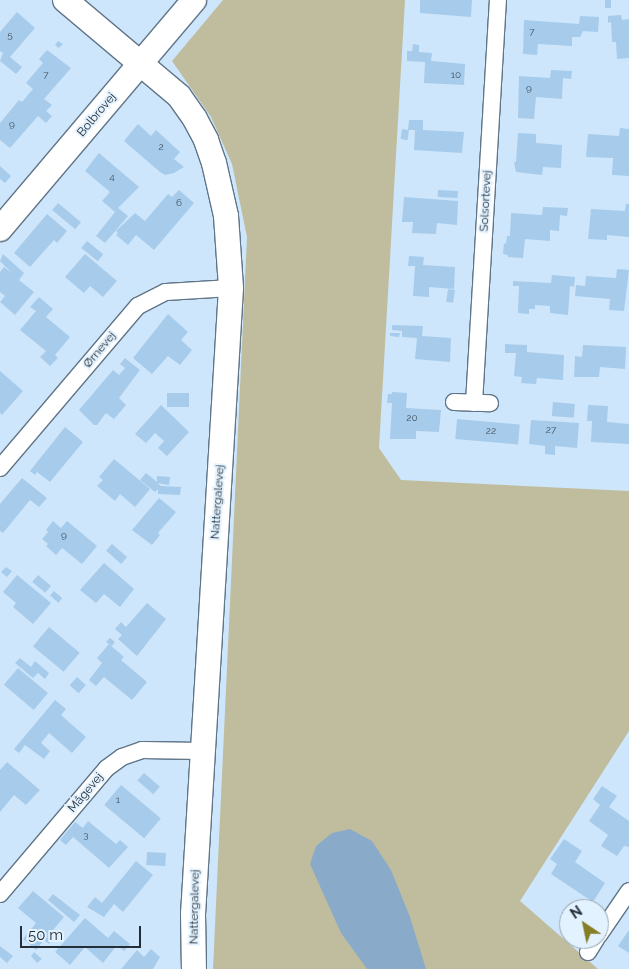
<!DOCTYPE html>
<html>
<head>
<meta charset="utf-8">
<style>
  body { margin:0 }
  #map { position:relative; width:629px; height:969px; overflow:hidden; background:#cee6fb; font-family:Raleway,sans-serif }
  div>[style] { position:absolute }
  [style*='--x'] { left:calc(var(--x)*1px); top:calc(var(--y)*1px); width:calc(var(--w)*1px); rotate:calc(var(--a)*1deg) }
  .green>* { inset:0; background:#bfbd9d }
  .water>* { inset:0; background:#89abc9 }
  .building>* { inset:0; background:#a7cbea; transform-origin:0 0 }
  .roads { filter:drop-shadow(1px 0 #607588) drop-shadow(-1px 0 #607588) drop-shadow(0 1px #607588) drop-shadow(0 -1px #607588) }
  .street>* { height:16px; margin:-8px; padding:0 8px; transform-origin:8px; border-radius:8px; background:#fff }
  .secondary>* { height:24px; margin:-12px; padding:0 12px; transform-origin:12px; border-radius:12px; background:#fff }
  span { translate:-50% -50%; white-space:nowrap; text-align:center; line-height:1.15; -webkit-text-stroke:4px #e3f2ff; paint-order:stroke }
  .number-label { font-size:10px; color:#455563 }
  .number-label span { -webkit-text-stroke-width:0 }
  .street-label { font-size:12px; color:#242e36 }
  .north { position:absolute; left:559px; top:899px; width:50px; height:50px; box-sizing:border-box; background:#e3f2ff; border:1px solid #97a4af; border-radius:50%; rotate:326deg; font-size:14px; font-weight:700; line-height:20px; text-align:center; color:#242e36 }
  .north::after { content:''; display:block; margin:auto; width:18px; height:22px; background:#857e25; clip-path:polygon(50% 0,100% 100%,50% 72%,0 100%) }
  .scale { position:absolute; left:20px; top:926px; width:121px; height:22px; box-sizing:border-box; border:2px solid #242e36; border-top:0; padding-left:6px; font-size:15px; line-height:18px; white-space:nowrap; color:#242e36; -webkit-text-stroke:4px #e3f2ff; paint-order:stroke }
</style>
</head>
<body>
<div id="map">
  <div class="green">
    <div style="clip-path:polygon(223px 0,405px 0,379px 448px,401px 480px,629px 491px,629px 731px,520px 901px,598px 969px,213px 969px,247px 237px,232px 164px,211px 117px,172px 61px)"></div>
  </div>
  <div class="water">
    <div style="clip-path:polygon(350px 829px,372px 841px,391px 870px,410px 917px,426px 969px,367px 969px,341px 933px,310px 864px,316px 846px,332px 833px)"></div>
  </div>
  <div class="building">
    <div style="clip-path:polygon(420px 0,472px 0,471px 17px,420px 13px)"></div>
    <div style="left:605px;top:0;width:6px;height:8px"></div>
    <div style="clip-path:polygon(17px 12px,35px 28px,10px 57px,22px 67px,16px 74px,0 61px,3px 53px,0 51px,0 32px)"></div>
    <div style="clip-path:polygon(621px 15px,622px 20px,629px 19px,629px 58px,617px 59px,616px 42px,612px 42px,611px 22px,608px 23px,608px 16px)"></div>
    <div style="clip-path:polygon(580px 16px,599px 17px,598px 32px,583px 31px,580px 37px,572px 37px,572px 46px,538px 44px,537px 55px,523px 54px,524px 20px,579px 24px)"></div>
    <div style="clip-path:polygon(58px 41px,63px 44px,59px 48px,55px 45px)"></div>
    <div style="clip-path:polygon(413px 44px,419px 45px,419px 52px,432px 53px,431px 61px,465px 64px,464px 85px,424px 83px,425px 62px,407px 61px,407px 51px,412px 51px)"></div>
    <div style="clip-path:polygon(47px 50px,71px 68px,44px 99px,52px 105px,46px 111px,52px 116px,46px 123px,38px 116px,10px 148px,0 140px,0 123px,19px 100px,22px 102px,33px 89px,26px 83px,43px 63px,39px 59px)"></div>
    <div style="clip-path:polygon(551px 70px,572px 71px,571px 79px,563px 78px,562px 99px,536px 97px,534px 119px,518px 118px,519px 76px,550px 78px)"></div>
    <div style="clip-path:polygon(409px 120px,423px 120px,423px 130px,464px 132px,462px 153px,414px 150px,415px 130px,408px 130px)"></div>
    <div style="clip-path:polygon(138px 124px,151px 136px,156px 130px,180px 152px,174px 159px,184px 167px,174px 173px,165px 175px,160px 172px,124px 141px)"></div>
    <div style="clip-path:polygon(620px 128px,629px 129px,629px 176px,612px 175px,613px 158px,586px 157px,588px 134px,619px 136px)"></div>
    <div style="left:402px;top:129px;width:7px;height:10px;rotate:8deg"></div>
    <div style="clip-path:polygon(518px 133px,536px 134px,536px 143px,562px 145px,561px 168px,543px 167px,542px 175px,516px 172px,514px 162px,516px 162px)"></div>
    <div style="clip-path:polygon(99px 153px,139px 187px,118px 208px,128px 216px,105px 243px,96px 236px,115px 212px,102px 201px,110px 192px,85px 171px)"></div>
    <div style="clip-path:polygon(0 166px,11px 176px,5px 183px,0 179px)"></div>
    <div style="clip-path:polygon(179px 190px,194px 203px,154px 250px,136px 235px,128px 245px,116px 235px,118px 233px,116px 231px,135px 213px,145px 221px,168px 194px,172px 197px)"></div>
    <div style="left:438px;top:190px;width:20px;height:7px;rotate:3deg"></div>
    <div style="clip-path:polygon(404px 197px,458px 201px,457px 225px,437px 223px,436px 234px,412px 233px,413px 222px,402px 222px)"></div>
    <div style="left:58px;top:203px;width:30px;height:9px;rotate:40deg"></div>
    <div style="clip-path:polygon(626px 204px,629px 204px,629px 237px,607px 235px,607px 240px,588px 239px,591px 209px,625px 211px)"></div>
    <div style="clip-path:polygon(543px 207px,568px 208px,567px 216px,560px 215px,559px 231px,550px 230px,550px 241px,525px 239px,523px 258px,508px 257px,508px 255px,503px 254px,504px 243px,506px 244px,507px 236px,510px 236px,511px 213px,542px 215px)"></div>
    <div style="clip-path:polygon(47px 214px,67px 231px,57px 243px,54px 240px,30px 267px,14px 253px)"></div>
    <div style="left:87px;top:241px;width:21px;height:9px;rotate:39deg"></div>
    <div style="clip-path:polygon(3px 254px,24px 273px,19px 280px,34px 292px,15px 315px,0 302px,5px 296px,0 292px,0 272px,4px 267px,12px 273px,0 261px)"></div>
    <div style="clip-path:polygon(85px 254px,117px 281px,103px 297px,90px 286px,84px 293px,65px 277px)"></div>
    <div style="clip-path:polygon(409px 256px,424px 257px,423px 265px,455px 267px,454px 289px,429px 287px,429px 297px,413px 296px,415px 266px,408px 266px)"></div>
    <div style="clip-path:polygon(617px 269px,629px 270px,624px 311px,609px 310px,610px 299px,575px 296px,576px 285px,585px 286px,586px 276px,616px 278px)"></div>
    <div style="clip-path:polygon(552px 275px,575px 277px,574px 287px,570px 286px,568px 315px,550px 313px,550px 306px,535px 305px,535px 309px,529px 309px,529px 314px,518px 313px,519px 286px,513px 286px,513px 281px,551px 283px)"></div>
    <div style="left:448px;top:289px;width:7px;height:13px;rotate:8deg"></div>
    <div style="clip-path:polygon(39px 297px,53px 309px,46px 317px,70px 337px,55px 355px,58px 358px,50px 366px,40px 357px,46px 351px,20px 330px,36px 311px,30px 307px)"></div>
    <div style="clip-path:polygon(168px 314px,188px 332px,181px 340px,192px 350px,180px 365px,168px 356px,152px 374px,133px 358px)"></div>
    <div style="clip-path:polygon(392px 325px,423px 326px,422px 336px,451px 338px,450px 362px,415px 359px,417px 338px,402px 337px,402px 331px,392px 330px)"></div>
    <div style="clip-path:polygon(390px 333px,400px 333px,399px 337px,390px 336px)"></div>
    <div style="clip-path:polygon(505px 344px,527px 345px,527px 352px,564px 355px,563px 380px,537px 378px,536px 384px,521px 383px,522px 377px,514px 376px,516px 353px,505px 353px)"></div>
    <div style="clip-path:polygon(583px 345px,626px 347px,625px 369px,600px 367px,599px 377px,574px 377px,575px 356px,582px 357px)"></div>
    <div style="clip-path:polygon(125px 358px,140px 370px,119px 398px,126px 405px,114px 419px,106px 413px,97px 425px,94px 425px,79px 410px,113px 370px,119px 375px,125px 368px,120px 364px)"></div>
    <div style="clip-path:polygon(0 371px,23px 391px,2px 415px,0 413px)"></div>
    <div style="clip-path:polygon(392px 392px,407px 393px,406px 408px,441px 410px,439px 432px,416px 431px,416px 439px,390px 439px,392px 403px,387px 403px,388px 394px,392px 394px)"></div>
    <div style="left:167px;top:393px;width:22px;height:14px"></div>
    <div style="left:553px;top:402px;width:22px;height:14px;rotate:5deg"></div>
    <div style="clip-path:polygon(161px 405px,189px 432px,167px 456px,158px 448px,164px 441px,155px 433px,146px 443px,135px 434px)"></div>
    <div style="clip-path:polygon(588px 405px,608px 406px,607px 422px,629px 424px,629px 444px,591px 442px,592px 421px,587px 421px)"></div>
    <div style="left:457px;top:419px;width:63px;height:20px;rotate:5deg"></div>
    <div style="clip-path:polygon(531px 420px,579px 423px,577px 448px,555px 446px,555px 455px,545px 454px,545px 446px,529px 444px)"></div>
    <div style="clip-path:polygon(65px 427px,83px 442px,50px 482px,37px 472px,35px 475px,30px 471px)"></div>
    <div style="clip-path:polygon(114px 459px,150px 489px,135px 507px,120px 494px,115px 501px,97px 486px,103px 480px,99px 477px)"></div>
    <div style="clip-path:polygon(146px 473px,157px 482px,157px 476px,170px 477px,169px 485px,157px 483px,161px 486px,181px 487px,180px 495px,158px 494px,158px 489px,155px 492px,140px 480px)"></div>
    <div style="clip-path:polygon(22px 478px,47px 498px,39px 507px,30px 500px,3px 533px,0 531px,0 504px)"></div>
    <div style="clip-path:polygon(159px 498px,176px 512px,158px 533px,160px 535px,152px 545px,132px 530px)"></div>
    <div style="clip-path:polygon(53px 521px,61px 528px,67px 521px,97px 546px,82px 564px,62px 548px,56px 555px,46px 546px,48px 544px,42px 539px,48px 532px,46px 530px)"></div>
    <div style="left:112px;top:544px;width:20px;height:9px;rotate:41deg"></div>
    <div style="clip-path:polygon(104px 563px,134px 589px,120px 607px,104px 594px,96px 603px,80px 590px)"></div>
    <div style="clip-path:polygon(6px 567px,12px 571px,7px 577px,1px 572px)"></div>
    <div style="clip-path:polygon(17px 575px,51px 603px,33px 624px,13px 607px,16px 603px,3px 592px)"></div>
    <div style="left:38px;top:575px;width:17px;height:9px;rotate:40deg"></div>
    <div style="left:54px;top:591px;width:11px;height:6px;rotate:41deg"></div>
    <div style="clip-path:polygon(147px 603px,166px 619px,137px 656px,118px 639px,122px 635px,115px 629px,121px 622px,126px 627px)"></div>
    <div style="left:49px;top:627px;width:40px;height:25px;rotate:40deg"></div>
    <div style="clip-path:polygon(110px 638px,115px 642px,112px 646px,106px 642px)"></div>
    <div style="clip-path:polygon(109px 644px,124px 657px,121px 660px,147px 682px,132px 700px,104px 677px,96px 686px,89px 680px,102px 663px,97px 658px)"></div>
    <div style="clip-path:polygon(20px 658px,31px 667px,35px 661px,49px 673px,45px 679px,38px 673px,33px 678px,15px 663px)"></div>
    <div style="left:18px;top:668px;width:39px;height:22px;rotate:40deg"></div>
    <div style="left:77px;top:677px;width:12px;height:11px;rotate:42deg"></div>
    <div style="clip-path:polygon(55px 700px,66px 709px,61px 715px,86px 737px,72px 753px,49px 733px,41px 743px,50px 751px,44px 759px,25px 745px,19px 753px,14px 749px)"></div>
    <div style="clip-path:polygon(7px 762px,40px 790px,26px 805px,14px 795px,0 812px,0 770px)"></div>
    <div style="left:144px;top:773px;width:21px;height:10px;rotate:41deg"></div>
    <div style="left:121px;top:785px;width:52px;height:26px;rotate:40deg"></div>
    <div style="clip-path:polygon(602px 786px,617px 796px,609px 807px,629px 821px,629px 847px,624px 846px,617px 856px,601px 846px,608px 835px,589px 821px,600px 805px,593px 799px)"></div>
    <div style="clip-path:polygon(88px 821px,116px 844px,120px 840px,128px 847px,109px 868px,73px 837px,66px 845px,60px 840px,75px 822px,83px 828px)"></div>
    <div style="clip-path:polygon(564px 839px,582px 851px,575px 862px,605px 883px,593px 902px,551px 874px,557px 864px,550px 859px)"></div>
    <div style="left:147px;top:852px;width:19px;height:13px;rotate:3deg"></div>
    <div style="clip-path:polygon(136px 861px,153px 875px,123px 912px,114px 904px,104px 917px,87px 907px,95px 897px,102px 903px)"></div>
    <div style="clip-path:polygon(33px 891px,64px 917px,48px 936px,53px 939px,49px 944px,44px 940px,36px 950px,23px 939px,36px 923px,18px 908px)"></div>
    <div style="clip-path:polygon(53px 894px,80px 915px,74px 922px,48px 900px)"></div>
    <div style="clip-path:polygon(85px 918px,108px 938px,114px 931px,130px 944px,124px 951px,117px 945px,103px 963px,85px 947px,70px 965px,55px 952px)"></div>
    <div style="clip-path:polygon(629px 930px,629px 953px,618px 946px)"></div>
    <div style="clip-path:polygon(0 946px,13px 956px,7px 963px,0 957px)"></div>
    <div style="clip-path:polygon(151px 949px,160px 957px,153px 969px,121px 969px,137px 950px,144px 957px)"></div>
    <div style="clip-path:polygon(34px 952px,42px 959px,37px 963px,31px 956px)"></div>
  </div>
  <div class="roads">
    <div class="street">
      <div style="--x:454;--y:402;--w:36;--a:2"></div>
      <div style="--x:474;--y:403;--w:404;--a:-86.6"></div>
      <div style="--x:0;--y:468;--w:213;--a:-49.6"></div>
      <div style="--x:138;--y:306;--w:31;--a:-27"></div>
      <div style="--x:166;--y:292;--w:65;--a:-3.5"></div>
      <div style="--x:0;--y:894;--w:165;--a:-49.7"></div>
      <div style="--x:107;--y:768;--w:19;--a:-36"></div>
      <div style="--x:122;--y:757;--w:21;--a:-19"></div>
      <div style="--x:142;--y:750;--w:60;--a:1"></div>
      <div style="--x:599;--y:935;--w:53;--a:-55.7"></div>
      <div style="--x:588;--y:952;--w:15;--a:-58"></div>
    </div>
    <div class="secondary">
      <div style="--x:65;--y:0;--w:149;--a:40.1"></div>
      <div style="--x:179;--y:96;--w:28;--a:55"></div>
      <div style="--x:195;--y:119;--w:24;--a:62"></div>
      <div style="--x:206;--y:140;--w:24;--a:71"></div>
      <div style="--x:214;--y:163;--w:54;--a:77.2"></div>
      <div style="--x:226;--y:216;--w:72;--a:86"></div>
      <div style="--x:231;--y:288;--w:627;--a:93.47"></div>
      <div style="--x:193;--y:914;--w:55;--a:89"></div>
      <div style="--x:0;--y:229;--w:300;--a:-49.7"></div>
    </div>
  </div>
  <div class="number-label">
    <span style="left:532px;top:32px">7</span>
    <span style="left:10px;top:35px">5</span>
    <span style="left:46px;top:75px">7</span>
    <span style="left:456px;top:75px">10</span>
    <span style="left:529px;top:88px">9</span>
    <span style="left:12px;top:124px">9</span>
    <span style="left:161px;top:147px">2</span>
    <span style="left:112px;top:177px">4</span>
    <span style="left:179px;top:203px">6</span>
    <span style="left:412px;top:418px">20</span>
    <span style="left:551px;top:430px">27</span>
    <span style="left:491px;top:431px">22</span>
    <span style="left:64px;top:535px">9</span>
    <span style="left:118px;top:800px">1</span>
    <span style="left:86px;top:835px">3</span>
  </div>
  <div class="street-label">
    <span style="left:97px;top:115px;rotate:-50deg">Bolbrovej</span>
    <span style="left:486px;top:201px;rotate:-87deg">Solsortevej</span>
    <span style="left:100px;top:350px;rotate:-50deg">Ørnevej</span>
    <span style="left:218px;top:502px;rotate:-86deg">Nattergalevej</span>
    <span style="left:86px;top:793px;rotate:-50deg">Mågevej</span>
    <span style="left:195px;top:907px;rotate:-89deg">Nattergalevej</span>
  </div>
  <div class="north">N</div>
  <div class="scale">50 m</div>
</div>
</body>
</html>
